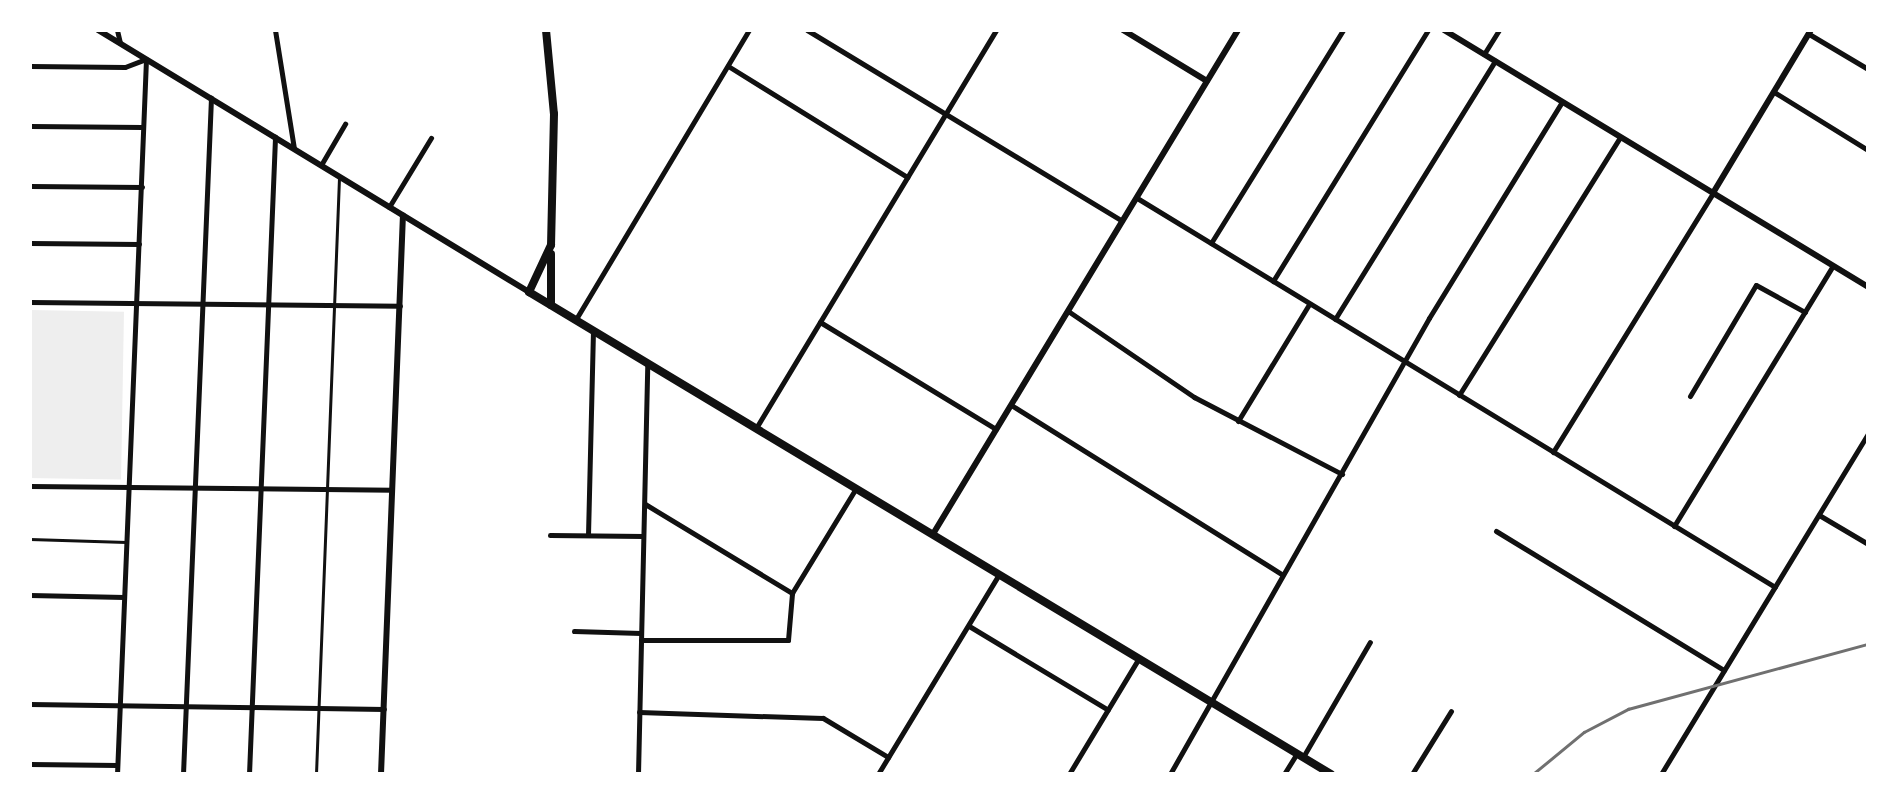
<!DOCTYPE html>
<html>
<head>
<meta charset="utf-8">
<style>
  body { margin:0 }
  #map { position:relative; width:1898px; height:804px; overflow:hidden; background:#fff; font-family:"Noto Sans",sans-serif }
  div>[style] { position:absolute }
  [style*='--x'] { left:calc(var(--x)*1px); top:calc(var(--y)*1px); width:calc(var(--w)*1px); rotate:calc(var(--a)*1deg) }
  .green>* { inset:0; background:#eee; transform-origin:0 0 }
  .service>* { height:2.5px; margin:-1.25px; padding:0 1.25px; transform-origin:1.25px; border-radius:1.25px; background:#111 }
  .minor>* { height:5px; margin:-2.5px; padding:0 2.5px; transform-origin:2.5px; border-radius:2.5px; background:#111 }
  .tertiary>* { height:6px; margin:-3px; padding:0 3px; transform-origin:3px; border-radius:3px; background:#111 }
  .secondary>* { height:6px; margin:-3px; padding:0 3px; transform-origin:3px; border-radius:3px; background:#111 }
  .primary>* { height:8px; margin:-4px; padding:0 4px; transform-origin:4px; border-radius:4px; background:#111 }
  .rail>* { height:2.5px; margin:-1.25px; padding:0 1.25px; transform-origin:1.25px; border-radius:1.25px; background:#707070 }
  span { translate:-50% -50%; white-space:nowrap; text-align:center; line-height:1.15; -webkit-text-stroke:8px #fff; paint-order:stroke }
  .frame { position:absolute; inset:0; border:32px solid #fff; pointer-events:none }
</style>
</head>
<body>
<div id="map">
  <div class="green">
    <div style="left:30px;top:310px;width:94px;height:168px;rotate:1deg"></div>
  </div>
  <div class="service">
    <div style="--x:30;--y:539;--w:96;--a:1.8"></div>
    <div style="--x:316;--y:774;--w:596;--a:-87.79"></div>
  </div>
  <div class="minor">
    <div style="--x:117;--y:30;--w:13;--a:77"></div>
    <div style="--x:275;--y:30;--w:120;--a:80.9"></div>
    <div style="--x:807;--y:30;--w:368;--a:31.2"></div>
    <div style="--x:1809;--y:34;--w:69;--a:30.7"></div>
    <div style="--x:1484;--y:54;--w:28;--a:-58"></div>
    <div style="--x:30;--y:66;--w:95;--a:0.6"></div>
    <div style="--x:125;--y:67;--w:22;--a:-21"></div>
    <div style="--x:146;--y:59;--w:716;--a:92.32"></div>
    <div style="--x:728;--y:66;--w:211;--a:31.8"></div>
    <div style="--x:1774;--y:92;--w:110;--a:31.7"></div>
    <div style="--x:30;--y:126;--w:112;--a:0.5"></div>
    <div style="--x:321;--y:165;--w:48;--a:-59.7"></div>
    <div style="--x:30;--y:186;--w:112;--a:0.5"></div>
    <div style="--x:1137;--y:198;--w:747;--a:31.37"></div>
    <div style="--x:389;--y:207;--w:81;--a:-58.7"></div>
    <div style="--x:30;--y:243;--w:109;--a:0.5"></div>
    <div style="--x:1211;--y:243;--w:251;--a:-58.2"></div>
    <div style="--x:1273;--y:281;--w:295;--a:-58.3"></div>
    <div style="--x:30;--y:302;--w:370;--a:0.6"></div>
    <div style="--x:1068;--y:311;--w:153;--a:34.3"></div>
    <div style="--x:1194;--y:397;--w:167;--a:27.5"></div>
    <div style="--x:576;--y:319;--w:337;--a:-59.1"></div>
    <div style="--x:1335;--y:319;--w:304;--a:-58.2"></div>
    <div style="--x:820;--y:322;--w:206;--a:31.3"></div>
    <div style="--x:1459;--y:395;--w:304;--a:-58"></div>
    <div style="--x:1690;--y:396;--w:129;--a:-59.3"></div>
    <div style="--x:1756;--y:285;--w:56;--a:28.9"></div>
    <div style="--x:1011;--y:405;--w:319;--a:32"></div>
    <div style="--x:1238;--y:421;--w:137;--a:-58.7"></div>
    <div style="--x:756;--y:428;--w:465;--a:-58.9"></div>
    <div style="--x:1553;--y:452;--w:304;--a:-58.3"></div>
    <div style="--x:30;--y:486;--w:362;--a:0.6"></div>
    <div style="--x:645;--y:504;--w:172;--a:31.2"></div>
    <div style="--x:1819;--y:515;--w:57;--a:30.6"></div>
    <div style="--x:1674;--y:526;--w:305;--a:-58.6"></div>
    <div style="--x:1496;--y:531;--w:267;--a:31.4"></div>
    <div style="--x:550;--y:535;--w:93;--a:0.6"></div>
    <div style="--x:588;--y:535;--w:205;--a:-88.6"></div>
    <div style="--x:30;--y:595;--w:94;--a:1.2"></div>
    <div style="--x:969;--y:626;--w:162;--a:31.1"></div>
    <div style="--x:574;--y:631;--w:67;--a:1.7"></div>
    <div style="--x:641;--y:640;--w:147;--a:0"></div>
    <div style="--x:788;--y:640;--w:47;--a:-85.1"></div>
    <div style="--x:792;--y:593;--w:123;--a:-58.6"></div>
    <div style="--x:30;--y:704;--w:354;--a:0.8"></div>
    <div style="--x:639;--y:712;--w:184;--a:1.9"></div>
    <div style="--x:823;--y:718;--w:76;--a:31"></div>
    <div style="--x:1303;--y:757;--w:133;--a:-59.8"></div>
    <div style="--x:30;--y:764;--w:87;--a:0.7"></div>
    <div style="--x:183;--y:774;--w:677;--a:-87.63"></div>
    <div style="--x:249;--y:774;--w:638;--a:-87.66"></div>
    <div style="--x:638;--y:774;--w:412;--a:-88.7"></div>
    <div style="--x:878;--y:774;--w:234;--a:-58.8"></div>
    <div style="--x:1069;--y:774;--w:135;--a:-58.9"></div>
    <div style="--x:1170;--y:774;--w:524;--a:-60.4"></div>
    <div style="--x:1429;--y:318;--w:254;--a:-58.4"></div>
    <div style="--x:1284;--y:774;--w:25;--a:-58"></div>
    <div style="--x:1412;--y:774;--w:74;--a:-58.2"></div>
    <div style="--x:1661;--y:774;--w:398;--a:-58.7"></div>
  </div>
  <div class="tertiary">
    <div style="--x:1123;--y:30;--w:98;--a:31.3"></div>
    <div style="--x:1444;--y:30;--w:496;--a:31.2"></div>
    <div style="--x:1713;--y:193;--w:190;--a:-59"></div>
    <div style="--x:933;--y:534;--w:589;--a:-58.82"></div>
    <div style="--x:381;--y:774;--w:559;--a:-87.75"></div>
  </div>
  <div class="secondary">
    <div style="--x:98;--y:30;--w:504;--a:31.29"></div>
  </div>
  <div class="primary">
    <div style="--x:546;--y:30;--w:84;--a:84.6"></div>
    <div style="--x:554;--y:114;--w:131;--a:91.3"></div>
    <div style="--x:551;--y:245;--w:52;--a:115.1"></div>
    <div style="--x:529;--y:292;--w:936;--a:31.01"></div>
    <div style="--x:551;--y:254;--w:51;--a:90"></div>
  </div>
  <div class="rail">
    <div style="--x:1533;--y:774;--w:66;--a:-39.5"></div>
    <div style="--x:1584;--y:732;--w:50;--a:-27.6"></div>
    <div style="--x:1628;--y:709;--w:249;--a:-15.2"></div>
  </div>
  <div class="frame"></div>
</div>
</body>
</html>
